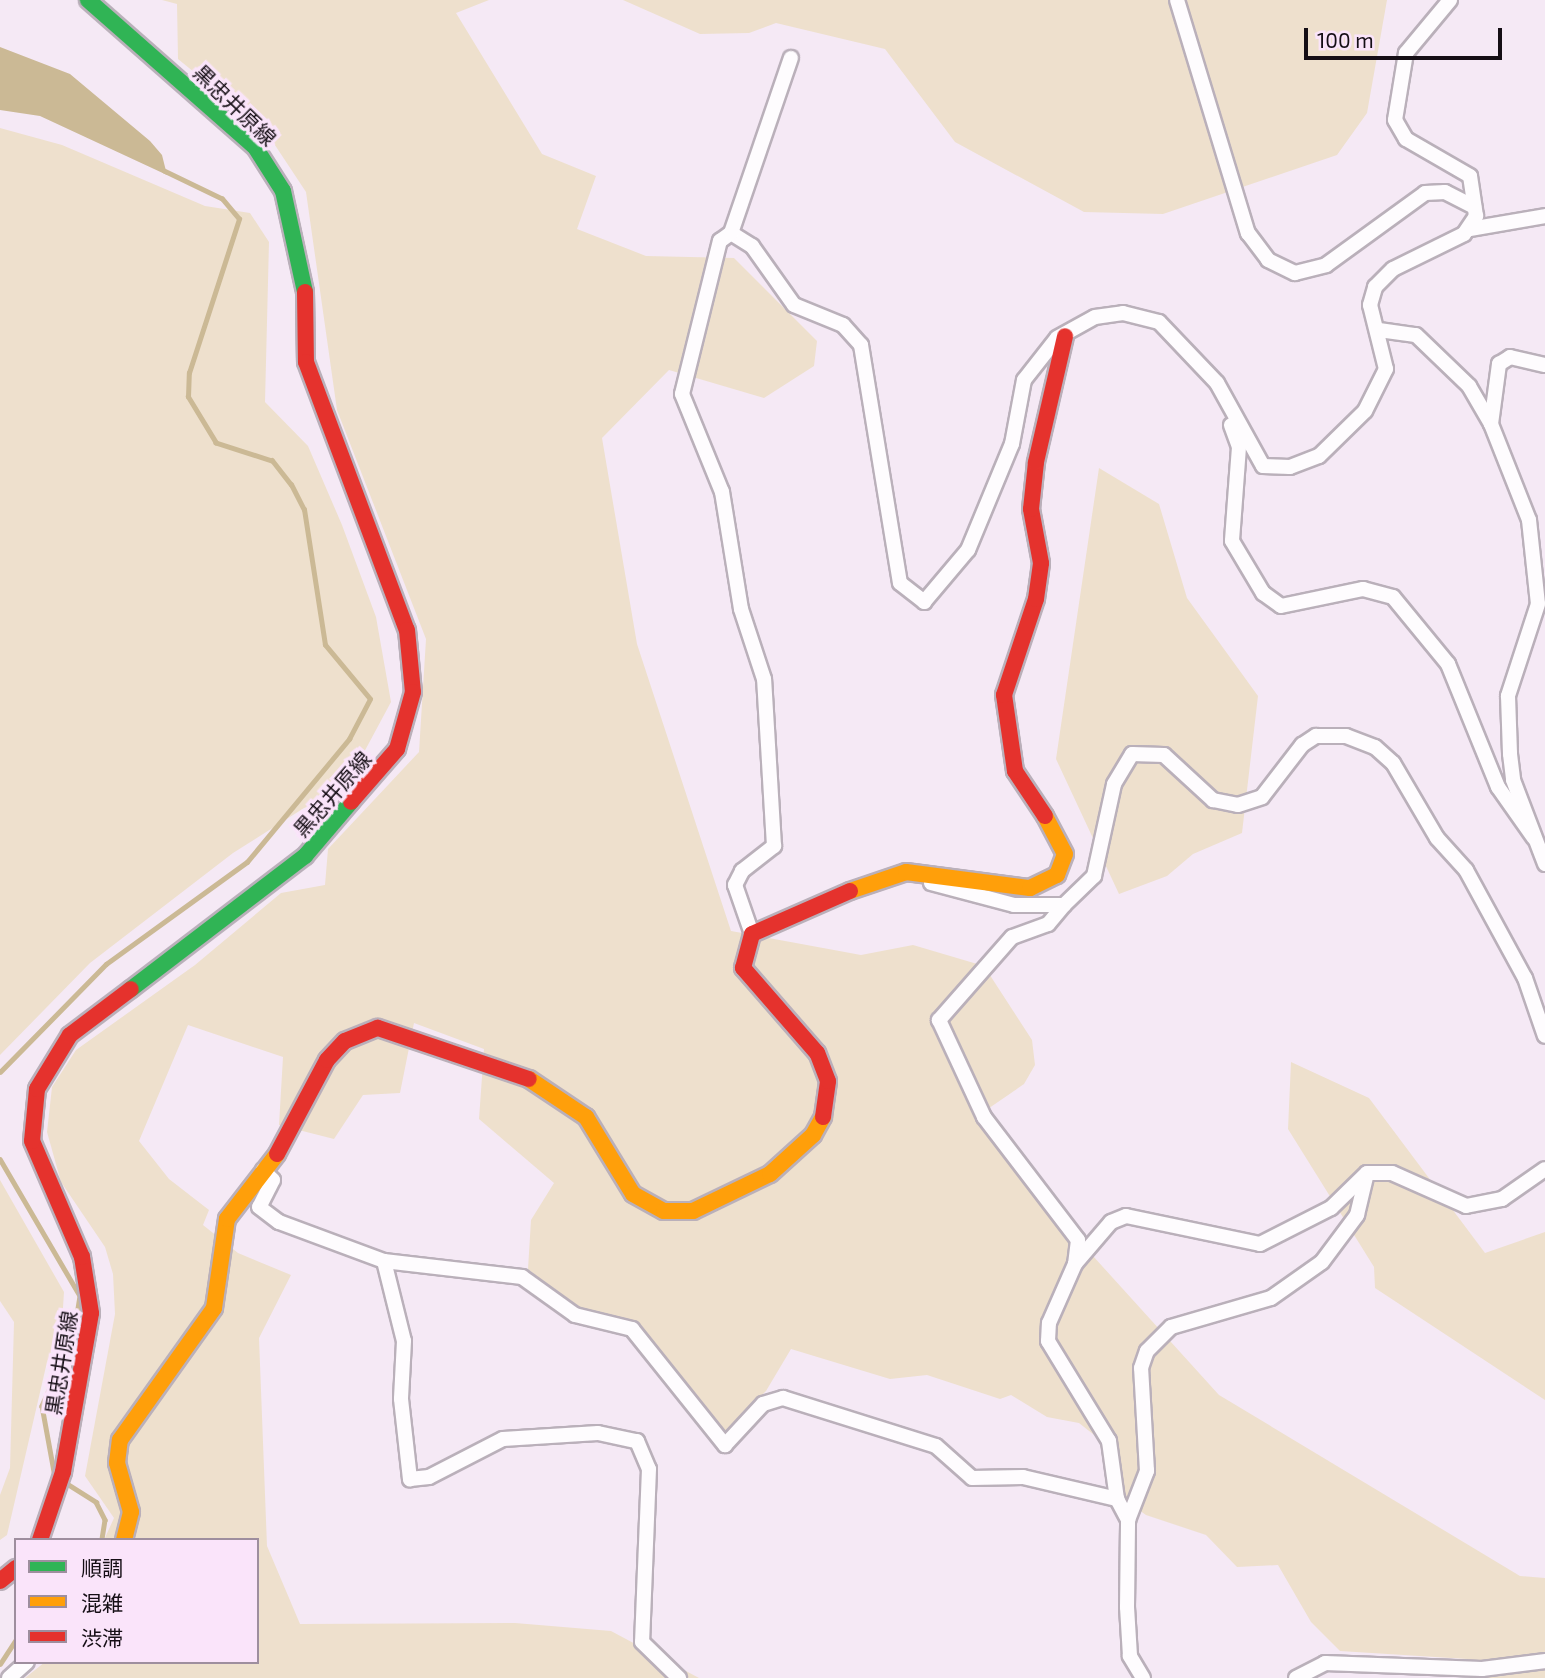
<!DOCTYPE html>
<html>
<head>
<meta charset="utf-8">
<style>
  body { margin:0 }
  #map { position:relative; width:1545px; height:1678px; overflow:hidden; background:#f5e9f5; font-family:"Exo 2","Noto Sans JP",sans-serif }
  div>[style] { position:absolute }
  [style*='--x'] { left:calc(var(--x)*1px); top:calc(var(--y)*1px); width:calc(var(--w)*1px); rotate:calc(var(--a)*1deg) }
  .green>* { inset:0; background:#eee0cd }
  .water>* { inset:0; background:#cbb995 }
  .stream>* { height:4.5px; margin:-2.25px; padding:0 2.25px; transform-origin:2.25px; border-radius:2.25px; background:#cbb995 }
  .roads { filter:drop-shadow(2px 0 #bab0ba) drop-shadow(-2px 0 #bab0ba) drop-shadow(0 2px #bab0ba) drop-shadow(0 -2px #bab0ba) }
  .street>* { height:14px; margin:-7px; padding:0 7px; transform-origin:7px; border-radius:7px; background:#fefcfe }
  .fast>* { height:16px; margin:-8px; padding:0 8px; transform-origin:8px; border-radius:8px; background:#30b455 }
  .slow>* { height:16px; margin:-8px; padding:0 8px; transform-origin:8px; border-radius:8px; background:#ff9f0a }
  .jam>* { height:16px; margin:-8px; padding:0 8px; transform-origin:8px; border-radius:8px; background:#e5322d }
  span { translate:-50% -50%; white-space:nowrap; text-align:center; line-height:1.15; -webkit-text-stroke:7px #fae4fa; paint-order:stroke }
  .street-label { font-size:21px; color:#150e15 }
  .legend { position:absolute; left:14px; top:1538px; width:245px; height:126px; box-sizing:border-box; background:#fae4fa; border:2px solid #9e8e9e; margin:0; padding:9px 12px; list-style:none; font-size:21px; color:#150e15 }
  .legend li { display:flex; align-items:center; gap:14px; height:35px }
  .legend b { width:35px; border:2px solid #9e8e9e }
  .scale { position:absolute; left:1304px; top:28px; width:198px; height:32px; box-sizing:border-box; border:4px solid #150e15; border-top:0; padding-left:9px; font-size:21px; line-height:24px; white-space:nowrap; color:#150e15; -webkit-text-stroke:5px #fae4fa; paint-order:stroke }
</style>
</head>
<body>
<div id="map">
  <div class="green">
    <div style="clip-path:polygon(162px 0,489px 0,456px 13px,542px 154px,596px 176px,577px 229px,646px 256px,734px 258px,817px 341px,814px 366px,764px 398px,669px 370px,602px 438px,637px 644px,731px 931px,861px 955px,913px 945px,984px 966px,1032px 1040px,1035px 1065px,1024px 1084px,979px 1115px,1015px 1170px,1219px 1395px,1520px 1576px,1545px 1578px,1545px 1678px,1470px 1678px,1467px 1659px,1340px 1651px,1311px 1622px,1278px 1565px,1237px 1567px,1206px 1535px,1146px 1515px,1126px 1501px,1117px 1453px,1079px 1423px,1047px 1417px,1011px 1395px,1000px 1399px,927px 1375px,890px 1379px,791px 1349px,766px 1391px,723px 1433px,638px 1324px,573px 1307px,528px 1269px,531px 1220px,554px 1183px,479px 1119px,484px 1049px,414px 1023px,400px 1093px,363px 1095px,334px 1139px,279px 1125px,283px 1057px,188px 1025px,139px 1141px,169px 1179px,209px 1210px,203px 1225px,238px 1253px,291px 1275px,259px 1338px,267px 1546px,300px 1624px,515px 1623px,611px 1631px,699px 1678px,25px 1678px,45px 1662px,257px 1662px,257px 1540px,104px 1540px,114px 1518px,85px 1476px,115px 1314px,113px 1274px,105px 1247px,61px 1182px,47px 1132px,52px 1087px,76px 1050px,195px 965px,281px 893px,325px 885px,328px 849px,419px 752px,426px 639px,337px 410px,306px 192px,265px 130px,178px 59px,177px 4px)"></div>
    <div style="clip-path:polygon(623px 0,1387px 0,1367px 113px,1337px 155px,1163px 214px,1084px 212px,955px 142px,885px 49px,776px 23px,749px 33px,700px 34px)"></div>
    <div style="clip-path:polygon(0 128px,62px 145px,205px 206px,250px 213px,269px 242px,265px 402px,308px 446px,342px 525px,376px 617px,391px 702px,340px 797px,304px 808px,233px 853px,90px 963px,0 1055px)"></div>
    <div style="clip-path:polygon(1099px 468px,1159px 504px,1187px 598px,1258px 696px,1242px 833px,1193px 854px,1167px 876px,1119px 894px,1056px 759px)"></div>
    <div style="clip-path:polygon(1291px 1062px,1369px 1098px,1485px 1253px,1545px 1232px,1545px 1400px,1375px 1288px,1374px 1267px,1288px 1129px)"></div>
    <div style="clip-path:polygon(0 1180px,64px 1292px,62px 1323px,47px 1362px,7px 1535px,0 1540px,0 1495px,10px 1468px,14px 1322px,0 1301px)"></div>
  </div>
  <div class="water">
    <div style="clip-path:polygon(0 47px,70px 74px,150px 141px,162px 155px,167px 175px,40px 116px,0 110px)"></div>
  </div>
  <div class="stream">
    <div style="--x:0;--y:1072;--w:151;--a:-45.5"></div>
    <div style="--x:106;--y:964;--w:174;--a:-35.9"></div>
    <div style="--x:247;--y:862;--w:160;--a:-50.3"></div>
    <div style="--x:349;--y:739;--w:45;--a:-62.3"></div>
    <div style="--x:370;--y:699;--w:70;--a:-129.8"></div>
    <div style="--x:325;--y:645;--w:137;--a:-98.8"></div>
    <div style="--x:304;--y:510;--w:28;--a:-117"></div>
    <div style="--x:291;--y:485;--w:31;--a:-128"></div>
    <div style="--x:272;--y:461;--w:59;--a:-162.2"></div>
    <div style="--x:216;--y:443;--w:54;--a:-121.3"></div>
    <div style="--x:188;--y:397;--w:24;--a:-88"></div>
    <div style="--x:189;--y:373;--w:162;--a:-72"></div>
    <div style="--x:239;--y:219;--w:26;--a:-130"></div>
    <div style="--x:222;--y:199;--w:64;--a:-154.2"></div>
    <div style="--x:0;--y:1159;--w:159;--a:59.7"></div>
    <div style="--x:80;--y:1296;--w:38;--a:99"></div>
    <div style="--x:74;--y:1334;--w:79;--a:114"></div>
    <div style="--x:42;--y:1406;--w:72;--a:79.6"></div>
    <div style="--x:66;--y:1483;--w:36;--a:32"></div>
    <div style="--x:96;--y:1502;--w:20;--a:63"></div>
    <div style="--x:105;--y:1520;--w:20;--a:99"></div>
    <div style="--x:0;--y:1664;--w:30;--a:-57"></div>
  </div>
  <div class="roads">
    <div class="street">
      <div style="--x:1177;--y:0;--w:244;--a:73.1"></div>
      <div style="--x:1248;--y:233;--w:34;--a:53"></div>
      <div style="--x:1268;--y:260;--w:30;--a:26"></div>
      <div style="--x:1295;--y:273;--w:32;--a:-14"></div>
      <div style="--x:1326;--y:265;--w:122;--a:-36"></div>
      <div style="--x:1425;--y:193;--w:20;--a:-3"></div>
      <div style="--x:1445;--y:192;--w:33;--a:27"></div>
      <div style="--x:1470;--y:229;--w:76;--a:-9.8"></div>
      <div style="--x:731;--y:233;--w:25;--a:32"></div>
      <div style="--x:752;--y:246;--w:72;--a:54.6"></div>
      <div style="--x:794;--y:305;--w:53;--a:22.2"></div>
      <div style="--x:843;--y:325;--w:27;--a:48"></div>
      <div style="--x:861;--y:345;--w:241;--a:80.7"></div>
      <div style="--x:900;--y:583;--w:31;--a:38"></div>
      <div style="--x:924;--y:602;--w:68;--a:-49.8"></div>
      <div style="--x:968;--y:550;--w:115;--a:-67.5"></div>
      <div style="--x:1012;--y:444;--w:65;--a:-79.4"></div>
      <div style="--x:1024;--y:380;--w:53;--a:-51.8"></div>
      <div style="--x:1057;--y:338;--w:43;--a:-28.9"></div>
      <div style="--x:1095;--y:317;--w:28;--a:-8"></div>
      <div style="--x:1123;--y:313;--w:37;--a:14"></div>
      <div style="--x:1159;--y:322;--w:84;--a:46.4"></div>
      <div style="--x:1217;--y:383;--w:95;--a:61"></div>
      <div style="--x:1263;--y:466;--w:27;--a:2"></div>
      <div style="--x:1290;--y:467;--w:31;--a:-21"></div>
      <div style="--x:1319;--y:456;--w:64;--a:-44.4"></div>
      <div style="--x:1365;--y:411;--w:47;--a:-63.4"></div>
      <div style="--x:1386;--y:369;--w:66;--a:-104"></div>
      <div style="--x:1370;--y:305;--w:19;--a:-74"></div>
      <div style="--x:1375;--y:287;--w:25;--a:-45"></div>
      <div style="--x:1393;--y:269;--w:79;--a:-26.2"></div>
      <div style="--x:1464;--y:234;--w:22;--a:-56"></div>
      <div style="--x:1476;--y:216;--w:40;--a:-98.5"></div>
      <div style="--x:1470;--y:176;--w:74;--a:-150"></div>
      <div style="--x:1406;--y:139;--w:22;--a:-120"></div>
      <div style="--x:1395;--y:120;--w:68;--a:-80.7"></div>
      <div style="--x:1406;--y:53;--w:69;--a:-50.3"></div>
      <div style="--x:1379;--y:330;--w:37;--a:8"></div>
      <div style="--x:1416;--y:335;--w:74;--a:43.9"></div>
      <div style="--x:1469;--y:386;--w:44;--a:59.9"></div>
      <div style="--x:1491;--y:424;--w:103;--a:68.4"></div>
      <div style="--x:1529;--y:520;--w:84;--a:83.9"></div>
      <div style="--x:1538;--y:604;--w:97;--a:108.1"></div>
      <div style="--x:1508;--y:696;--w:58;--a:88"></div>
      <div style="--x:1510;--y:754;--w:26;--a:83"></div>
      <div style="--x:1513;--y:780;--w:90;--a:69.1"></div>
      <div style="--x:1491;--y:424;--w:61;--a:-82.4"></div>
      <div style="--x:1499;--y:364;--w:13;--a:-32"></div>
      <div style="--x:1510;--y:357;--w:36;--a:13"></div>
      <div style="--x:1231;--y:425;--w:23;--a:70"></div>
      <div style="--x:1239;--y:447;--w:94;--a:94.3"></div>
      <div style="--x:1232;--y:541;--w:61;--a:59.2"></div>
      <div style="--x:1263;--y:593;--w:22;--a:36"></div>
      <div style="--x:1281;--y:606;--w:84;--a:-11.7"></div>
      <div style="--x:1363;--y:589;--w:31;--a:15"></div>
      <div style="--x:1393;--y:597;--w:87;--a:50.6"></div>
      <div style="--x:1448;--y:664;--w:133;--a:67.9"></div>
      <div style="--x:1498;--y:787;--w:62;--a:54.8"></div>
      <div style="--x:931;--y:883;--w:86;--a:14.8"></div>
      <div style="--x:1014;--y:905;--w:50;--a:0"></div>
      <div style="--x:1064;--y:905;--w:42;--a:-44"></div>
      <div style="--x:1094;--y:876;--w:94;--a:-77.7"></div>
      <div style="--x:1114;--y:784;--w:35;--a:-59"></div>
      <div style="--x:1132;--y:754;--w:32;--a:2"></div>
      <div style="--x:1164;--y:755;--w:67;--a:42.6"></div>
      <div style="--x:1213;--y:800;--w:25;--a:11"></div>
      <div style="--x:1238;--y:805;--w:25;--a:-18"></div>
      <div style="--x:1262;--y:797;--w:66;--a:-52.4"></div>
      <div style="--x:1302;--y:745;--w:17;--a:-33"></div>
      <div style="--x:1316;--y:736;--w:30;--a:0"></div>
      <div style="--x:1346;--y:736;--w:31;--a:21"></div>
      <div style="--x:1375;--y:747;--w:24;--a:42"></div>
      <div style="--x:1393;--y:763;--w:87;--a:59.6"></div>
      <div style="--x:1437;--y:838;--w:43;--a:47.8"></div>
      <div style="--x:1466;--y:870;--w:123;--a:61.4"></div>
      <div style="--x:1525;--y:978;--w:61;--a:71"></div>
      <div style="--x:1064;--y:905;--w:25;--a:130"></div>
      <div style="--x:1048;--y:924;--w:38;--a:160"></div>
      <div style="--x:1012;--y:937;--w:111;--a:131.3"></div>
      <div style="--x:939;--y:1020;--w:107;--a:65.1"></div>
      <div style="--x:984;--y:1117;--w:155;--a:52.6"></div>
      <div style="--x:1078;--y:1240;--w:24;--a:97"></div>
      <div style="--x:752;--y:934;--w:52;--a:-109.1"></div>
      <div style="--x:735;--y:885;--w:16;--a:-63"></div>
      <div style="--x:742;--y:871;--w:41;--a:-38"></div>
      <div style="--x:774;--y:846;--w:167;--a:-93.4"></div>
      <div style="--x:764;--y:679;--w:74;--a:-108.2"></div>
      <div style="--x:741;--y:609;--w:119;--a:-99.2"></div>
      <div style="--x:722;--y:492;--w:106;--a:-112.2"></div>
      <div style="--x:682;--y:394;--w:158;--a:-76.1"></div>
      <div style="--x:720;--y:241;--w:14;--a:-36"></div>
      <div style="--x:731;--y:233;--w:185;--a:-71.1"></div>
      <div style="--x:263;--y:1170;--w:14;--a:45"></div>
      <div style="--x:273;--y:1180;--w:30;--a:117"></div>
      <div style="--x:259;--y:1207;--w:25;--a:37"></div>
      <div style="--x:279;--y:1222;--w:112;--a:20.4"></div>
      <div style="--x:384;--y:1261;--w:139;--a:6.6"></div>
      <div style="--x:522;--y:1277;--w:65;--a:35.6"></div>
      <div style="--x:575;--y:1315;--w:59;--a:13.8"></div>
      <div style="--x:632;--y:1329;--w:149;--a:51.3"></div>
      <div style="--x:725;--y:1445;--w:56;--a:-47.2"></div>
      <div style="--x:763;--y:1404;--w:21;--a:-17"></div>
      <div style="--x:783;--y:1398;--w:160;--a:17.4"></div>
      <div style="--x:936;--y:1446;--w:48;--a:41.6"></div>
      <div style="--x:972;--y:1478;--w:51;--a:-1.1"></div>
      <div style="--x:1023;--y:1477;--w:97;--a:13.2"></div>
      <div style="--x:1117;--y:1499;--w:24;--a:62"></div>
      <div style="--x:384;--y:1261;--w:82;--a:76"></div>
      <div style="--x:404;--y:1341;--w:58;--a:93"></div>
      <div style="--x:401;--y:1399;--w:81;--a:83.6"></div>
      <div style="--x:410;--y:1479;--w:19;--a:-6"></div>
      <div style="--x:429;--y:1477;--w:83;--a:-27.2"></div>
      <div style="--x:503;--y:1439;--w:95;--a:-3.6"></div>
      <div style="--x:598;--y:1433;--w:40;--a:12"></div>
      <div style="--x:637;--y:1441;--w:30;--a:67"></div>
      <div style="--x:649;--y:1469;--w:173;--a:92.3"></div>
      <div style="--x:642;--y:1642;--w:52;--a:44.2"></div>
      <div style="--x:1117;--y:1499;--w:59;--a:-97.9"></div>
      <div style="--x:1109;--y:1441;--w:117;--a:-121.4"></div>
      <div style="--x:1048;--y:1341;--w:18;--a:-87"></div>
      <div style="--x:1049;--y:1323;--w:64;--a:-66.2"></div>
      <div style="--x:1075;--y:1264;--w:55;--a:-49.4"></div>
      <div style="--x:1111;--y:1222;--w:16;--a:-22"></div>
      <div style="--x:1126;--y:1216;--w:137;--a:11.8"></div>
      <div style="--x:1260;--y:1244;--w:80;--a:-26.9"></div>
      <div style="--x:1331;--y:1208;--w:50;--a:-44.2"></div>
      <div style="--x:9;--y:1678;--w:24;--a:-42"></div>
      <div style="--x:1143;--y:1678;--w:26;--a:-121"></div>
      <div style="--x:1130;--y:1656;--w:49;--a:-93.5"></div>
      <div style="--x:1127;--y:1607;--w:87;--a:-89.3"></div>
      <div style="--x:1128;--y:1520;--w:53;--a:-68.8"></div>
      <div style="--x:1147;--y:1471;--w:103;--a:-93.3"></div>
      <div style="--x:1141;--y:1368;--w:18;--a:-71"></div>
      <div style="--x:1147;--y:1351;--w:34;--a:-45"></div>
      <div style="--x:1171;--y:1327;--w:104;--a:-16.2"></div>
      <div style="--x:1271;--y:1298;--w:62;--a:-35.2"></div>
      <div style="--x:1322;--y:1262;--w:59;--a:-53.3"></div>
      <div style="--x:1357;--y:1215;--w:43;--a:-76.6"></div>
      <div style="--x:1367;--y:1173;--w:25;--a:0"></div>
      <div style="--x:1392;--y:1173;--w:81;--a:24"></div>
      <div style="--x:1466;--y:1206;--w:37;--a:-11"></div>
      <div style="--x:1502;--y:1199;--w:52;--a:-34.9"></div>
      <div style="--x:1296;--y:1678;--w:33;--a:-27"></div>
      <div style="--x:1325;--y:1663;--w:157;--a:2.2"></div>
      <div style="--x:1482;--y:1669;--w:64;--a:-7.2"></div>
    </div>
    <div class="fast">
      <div style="--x:88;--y:0;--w:222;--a:41.4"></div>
      <div style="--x:255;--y:147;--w:52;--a:57.5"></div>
      <div style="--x:283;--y:191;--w:103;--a:77.7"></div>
      <div style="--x:131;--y:989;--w:219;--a:-37.4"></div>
      <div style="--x:305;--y:856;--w:71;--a:-49.6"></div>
    </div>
    <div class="slow">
      <div style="--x:850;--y:891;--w:59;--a:-18.7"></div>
      <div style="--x:906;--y:872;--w:125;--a:7.4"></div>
      <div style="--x:1030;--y:888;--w:30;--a:-26"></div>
      <div style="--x:1057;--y:875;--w:22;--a:-69"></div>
      <div style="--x:1065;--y:854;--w:43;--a:-117.8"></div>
      <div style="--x:529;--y:1079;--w:69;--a:33.7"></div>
      <div style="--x:586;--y:1117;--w:90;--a:58.6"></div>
      <div style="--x:633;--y:1194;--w:35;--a:29"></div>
      <div style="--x:664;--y:1211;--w:29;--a:0"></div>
      <div style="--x:693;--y:1211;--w:85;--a:-25.7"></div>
      <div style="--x:770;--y:1174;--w:58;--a:-42.2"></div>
      <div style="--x:813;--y:1135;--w:21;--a:-61"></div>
      <div style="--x:124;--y:1540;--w:29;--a:-76"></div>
      <div style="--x:131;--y:1512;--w:51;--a:-105.9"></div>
      <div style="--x:117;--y:1463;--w:23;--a:-83"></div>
      <div style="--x:120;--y:1440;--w:162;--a:-54.5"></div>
      <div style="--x:214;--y:1308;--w:90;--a:-81.7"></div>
      <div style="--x:227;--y:1219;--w:82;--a:-52.4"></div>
    </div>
    <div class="jam">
      <div style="--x:305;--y:292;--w:70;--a:89.2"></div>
      <div style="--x:306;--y:362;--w:286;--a:69.4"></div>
      <div style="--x:407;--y:630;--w:62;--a:84.5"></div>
      <div style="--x:413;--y:692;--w:59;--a:105.7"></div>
      <div style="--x:397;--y:749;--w:70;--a:131"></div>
      <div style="--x:1045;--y:816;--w:54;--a:-123.7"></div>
      <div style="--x:1015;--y:771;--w:77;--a:-98.2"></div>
      <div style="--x:1004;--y:695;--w:101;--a:-71.6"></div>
      <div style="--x:1036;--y:599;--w:36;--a:-82"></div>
      <div style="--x:1041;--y:563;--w:55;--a:-100.5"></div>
      <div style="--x:1031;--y:509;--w:47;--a:-83.9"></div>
      <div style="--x:1036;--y:462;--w:129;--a:-77"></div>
      <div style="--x:823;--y:1117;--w:36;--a:-82"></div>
      <div style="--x:828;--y:1081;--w:30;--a:-111"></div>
      <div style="--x:817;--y:1053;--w:113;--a:-131"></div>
      <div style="--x:743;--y:968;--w:35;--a:-75"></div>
      <div style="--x:752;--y:934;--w:107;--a:-23.7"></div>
      <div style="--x:277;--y:1154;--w:106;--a:-62"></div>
      <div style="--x:327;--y:1060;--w:26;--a:-47"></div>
      <div style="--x:345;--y:1041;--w:35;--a:-22"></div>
      <div style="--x:378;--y:1028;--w:159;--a:18.7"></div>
      <div style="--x:40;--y:1540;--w:72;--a:-71.3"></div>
      <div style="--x:63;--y:1472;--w:161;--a:-80"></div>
      <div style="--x:91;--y:1313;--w:57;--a:-99.1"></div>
      <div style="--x:82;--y:1257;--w:126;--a:-113.3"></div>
      <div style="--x:32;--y:1141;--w:52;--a:-84.5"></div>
      <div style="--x:37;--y:1089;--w:63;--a:-58.6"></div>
      <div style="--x:70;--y:1035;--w:76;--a:-37"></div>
      <div style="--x:0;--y:1581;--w:21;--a:-39"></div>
    </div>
  </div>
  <div class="street-label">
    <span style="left:235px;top:105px;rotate:44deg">黒忠井原線</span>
    <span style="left:332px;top:794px;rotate:-49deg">黒忠井原線</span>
    <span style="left:61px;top:1363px;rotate:-81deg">黒忠井原線</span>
  </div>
  <ul class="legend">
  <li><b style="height:9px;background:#30b455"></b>順調</li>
  <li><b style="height:9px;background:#ff9f0a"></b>混雑</li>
  <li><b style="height:9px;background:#e5322d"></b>渋滞</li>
  </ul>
  <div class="scale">100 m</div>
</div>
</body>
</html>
